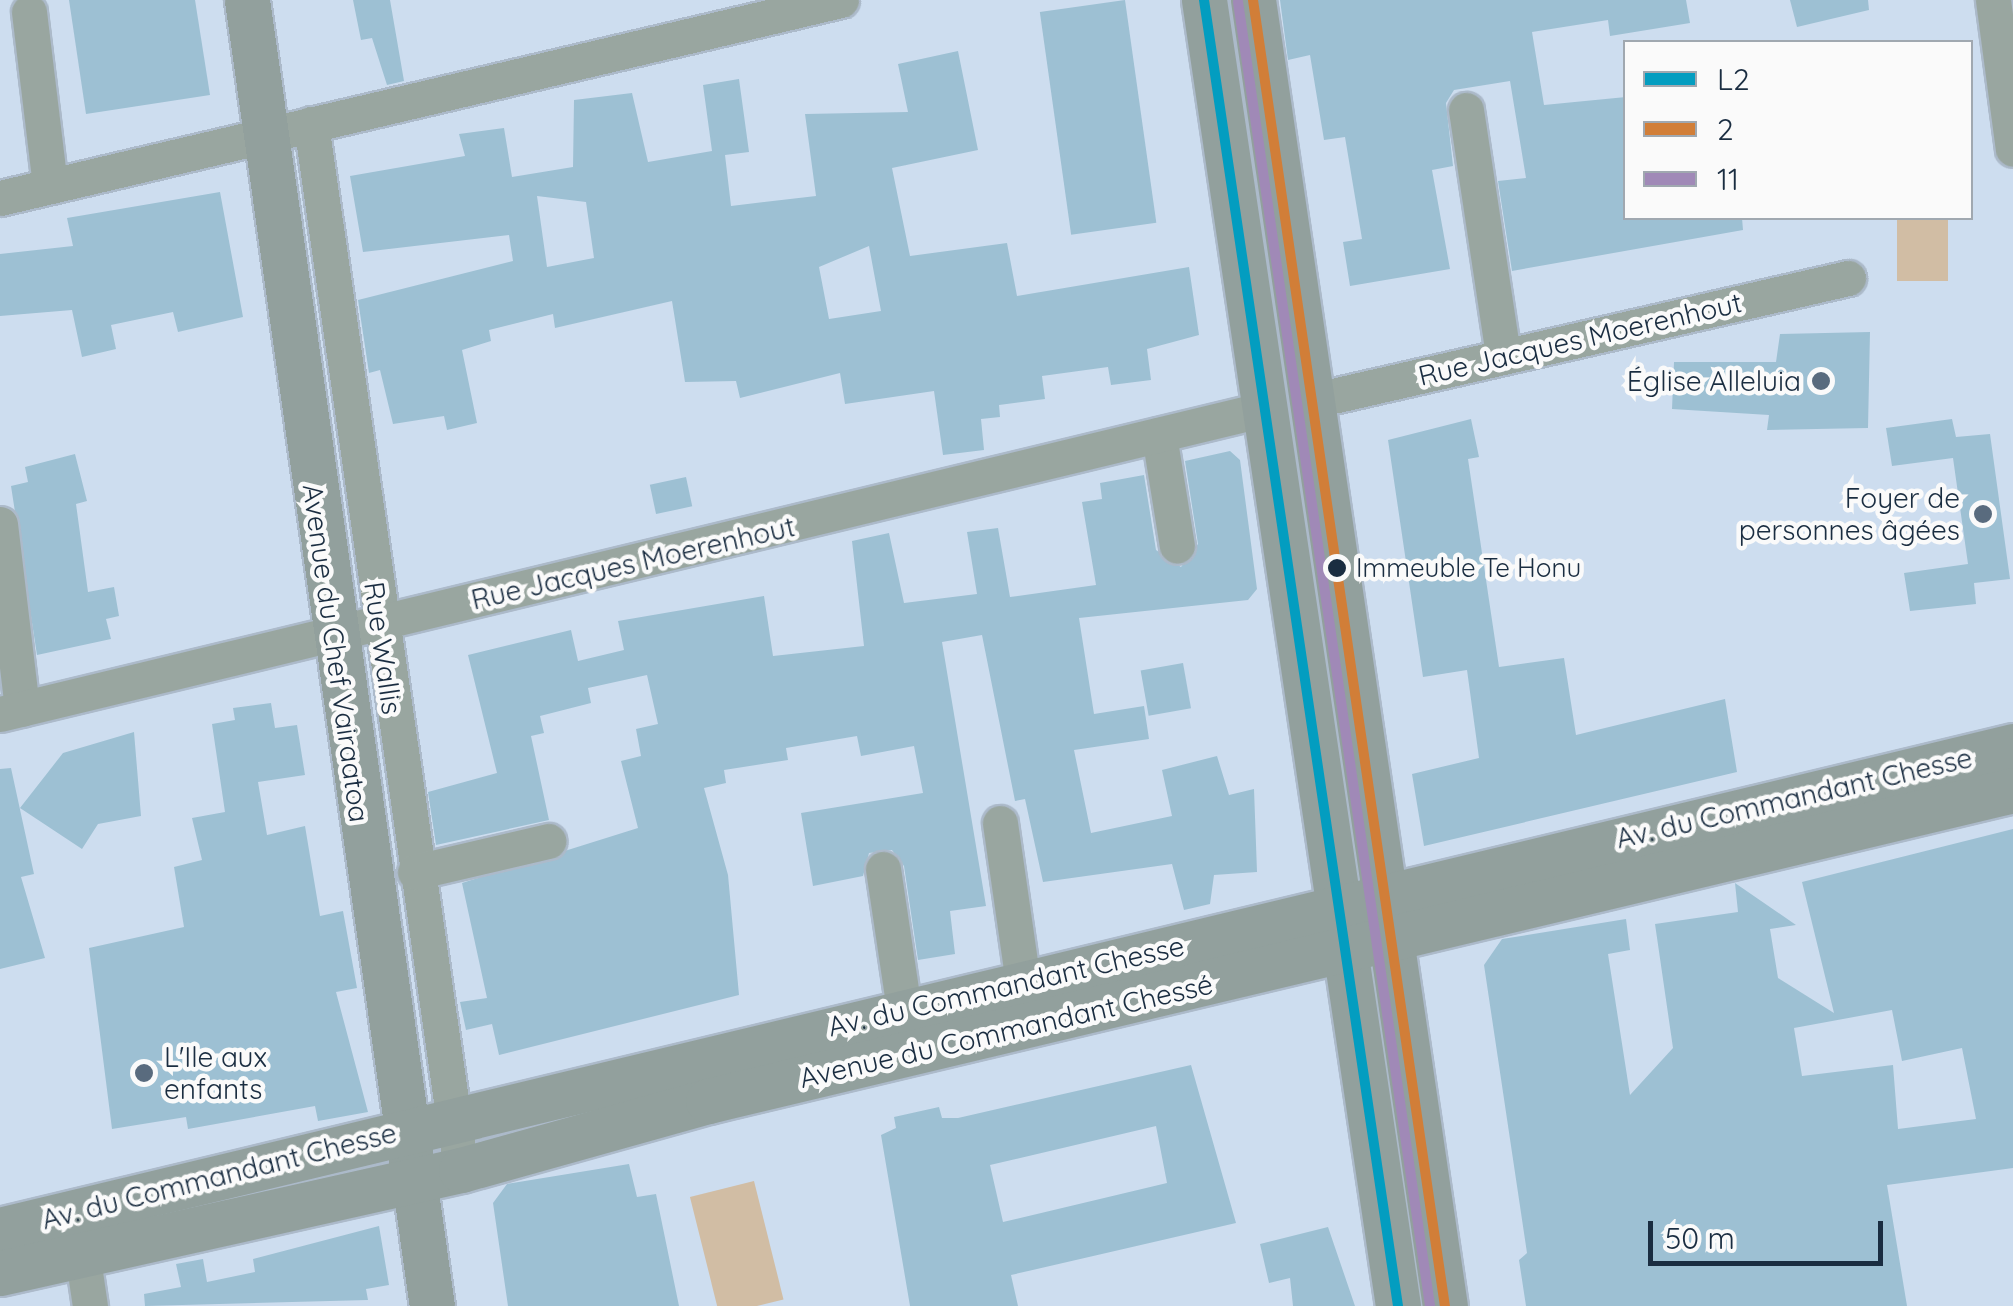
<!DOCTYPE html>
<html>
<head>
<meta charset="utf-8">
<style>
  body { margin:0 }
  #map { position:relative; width:2013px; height:1306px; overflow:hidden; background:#cdddef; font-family:Quicksand,sans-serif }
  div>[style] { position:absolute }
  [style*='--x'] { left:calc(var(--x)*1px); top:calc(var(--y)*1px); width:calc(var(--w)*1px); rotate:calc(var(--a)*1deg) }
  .green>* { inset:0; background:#d1bda4; transform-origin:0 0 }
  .building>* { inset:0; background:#9dc0d3; transform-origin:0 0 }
  .roads { filter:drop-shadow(2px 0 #acbaca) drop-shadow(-2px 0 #acbaca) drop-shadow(0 2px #acbaca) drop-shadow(0 -2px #acbaca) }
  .minor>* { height:35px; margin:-17.5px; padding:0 17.5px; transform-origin:17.5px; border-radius:17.5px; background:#99a6a0 }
  .major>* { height:45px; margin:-22.5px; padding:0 22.5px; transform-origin:22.5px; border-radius:22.5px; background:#92a09d }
  .bus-1>* { height:10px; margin:-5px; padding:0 5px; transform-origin:5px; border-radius:5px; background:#039dc0 }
  .bus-2>* { height:10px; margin:-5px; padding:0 5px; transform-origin:5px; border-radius:5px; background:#d17e38 }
  .bus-3>* { height:10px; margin:-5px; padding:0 5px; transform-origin:5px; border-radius:5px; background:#a089b7 }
  .dots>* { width:28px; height:28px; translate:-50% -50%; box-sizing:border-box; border:5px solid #fafafa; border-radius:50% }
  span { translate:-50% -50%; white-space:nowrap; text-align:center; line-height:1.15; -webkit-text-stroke:9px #fafafa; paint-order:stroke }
  .bus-label { font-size:26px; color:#1a2d41 }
  .left { translate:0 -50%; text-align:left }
  .street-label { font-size:28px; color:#1a2d41 }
  .poi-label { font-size:28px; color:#1a2d41 }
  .right { translate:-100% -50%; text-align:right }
  .legend { position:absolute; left:1623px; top:40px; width:350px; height:180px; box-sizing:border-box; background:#fafafa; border:2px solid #a0a8b0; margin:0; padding:12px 18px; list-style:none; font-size:30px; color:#1a2d41 }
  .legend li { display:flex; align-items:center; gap:20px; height:50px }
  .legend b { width:50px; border:2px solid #a0a8b0 }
  .scale { position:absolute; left:1648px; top:1221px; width:235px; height:45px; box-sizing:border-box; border:5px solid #1a2d41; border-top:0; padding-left:12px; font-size:30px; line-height:35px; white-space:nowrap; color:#1a2d41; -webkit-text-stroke:8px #fafafa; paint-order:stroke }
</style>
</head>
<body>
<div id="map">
  <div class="green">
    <div style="left:1897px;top:218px;width:51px;height:63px"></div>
    <div style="left:754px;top:1181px;width:122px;height:66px;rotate:76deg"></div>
  </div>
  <div class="building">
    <div style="clip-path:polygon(69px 0,195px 0,210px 95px,86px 114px)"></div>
    <div style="clip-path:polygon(353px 0,390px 0,404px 81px,387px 85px,372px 38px,361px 40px)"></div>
    <div style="left:1125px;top:0;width:225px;height:86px;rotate:82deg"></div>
    <div style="clip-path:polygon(1280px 0,1686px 0,1690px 23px,1610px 36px,1608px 20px,1532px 32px,1544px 105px,1626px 97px,1626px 218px,1742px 218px,1743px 230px,1512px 271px,1498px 181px,1526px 178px,1510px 81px,1454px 90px,1446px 103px,1453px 166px,1432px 170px,1450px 269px,1350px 286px,1343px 242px,1362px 239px,1345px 137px,1324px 140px,1310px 55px,1288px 60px)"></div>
    <div style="clip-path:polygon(1790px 0,1868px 0,1869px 10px,1797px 27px)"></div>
    <div style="clip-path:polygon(evenodd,958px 51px,978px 150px,892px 168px,910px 256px,1007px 243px,1017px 296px,1189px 267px,1199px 335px,1147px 349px,1151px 380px,1111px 385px,1108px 367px,1042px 376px,1045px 399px,999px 405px,1000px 417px,981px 419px,984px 450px,943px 455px,934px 391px,845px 404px,840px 373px,740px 398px,736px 381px,685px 382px,672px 301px,555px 328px,553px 314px,489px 330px,491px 341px,462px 350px,477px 423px,447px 430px,444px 416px,393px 424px,380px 370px,369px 373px,358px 300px,513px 261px,509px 235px,363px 252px,350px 176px,465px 156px,459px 134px,504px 128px,512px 177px,573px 167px,574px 100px,632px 93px,648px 162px,712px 151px,703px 85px,739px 79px,749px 152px,725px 155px,731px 206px,816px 196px,805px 114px,908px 112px,898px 64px,958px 51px,537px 196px,586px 202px,594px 258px,547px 267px,537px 196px,958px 51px,869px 246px,881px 311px,829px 319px,819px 267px,869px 246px)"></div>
    <div style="clip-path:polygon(220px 192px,243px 317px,178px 332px,173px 312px,111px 325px,116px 349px,82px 357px,72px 310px,0 316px,0 254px,73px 246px,67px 218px)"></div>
    <div style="clip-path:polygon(1870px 332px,1868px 428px,1767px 430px,1769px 415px,1672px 409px,1674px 362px,1776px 362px,1780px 334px)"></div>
    <div style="clip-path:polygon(1471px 419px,1479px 457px,1468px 459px,1499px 667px,1564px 658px,1576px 735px,1725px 699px,1737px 772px,1424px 846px,1412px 774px,1479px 758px,1467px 670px,1423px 677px,1388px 440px)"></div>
    <div style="clip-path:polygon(1952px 419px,1956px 437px,1990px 434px,2010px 579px,1974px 583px,1976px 604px,1910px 611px,1904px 573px,1968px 564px,1953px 458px,1892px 466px,1886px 428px)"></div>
    <div style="clip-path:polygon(1230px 451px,1240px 460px,1257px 589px,1248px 600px,1079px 618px,1094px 714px,1144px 706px,1149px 739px,1074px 750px,1091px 833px,1172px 816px,1162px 770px,1217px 756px,1229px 795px,1254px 789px,1257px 872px,1214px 875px,1210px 904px,1184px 910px,1172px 864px,1043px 882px,1025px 799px,1015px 801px,982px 635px,942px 642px,986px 906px,950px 911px,955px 954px,918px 960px,904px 866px,892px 850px,869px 853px,863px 876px,813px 886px,801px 813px,923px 793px,914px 746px,861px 756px,857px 736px,786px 748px,788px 760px,724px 770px,726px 783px,704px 788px,728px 875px,739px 995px,499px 1055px,492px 1024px,466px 1030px,460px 1002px,487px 998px,462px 883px,638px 828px,621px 761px,641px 756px,636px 729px,658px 724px,647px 675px,588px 688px,591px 703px,540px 716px,544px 733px,531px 736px,549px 820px,436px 845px,428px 792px,497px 773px,468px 655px,571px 630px,578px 661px,624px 650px,618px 621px,764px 596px,773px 656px,864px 646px,852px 541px,889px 533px,904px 603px,977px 594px,967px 532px,998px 528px,1010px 597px,1096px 585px,1082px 502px,1102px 499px,1100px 483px,1144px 475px,1156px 550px,1181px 567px,1198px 544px,1185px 461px)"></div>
    <div style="clip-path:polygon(75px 454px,87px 501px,76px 504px,88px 592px,114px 587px,119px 616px,106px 619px,111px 639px,37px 655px,11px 486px,28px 482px,25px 467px)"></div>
    <div style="left:686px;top:477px;width:30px;height:37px;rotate:78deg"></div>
    <div style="left:1183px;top:663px;width:46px;height:43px;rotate:80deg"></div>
    <div style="clip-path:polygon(271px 703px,275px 728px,297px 725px,305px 775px,258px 782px,267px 835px,305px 826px,320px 916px,343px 911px,357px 988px,336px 992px,368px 1112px,318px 1121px,315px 1106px,188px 1129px,186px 1117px,112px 1129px,89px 948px,184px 927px,174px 867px,202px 860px,192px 818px,225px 812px,212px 724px,235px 720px,233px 708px)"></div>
    <div style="clip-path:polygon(134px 732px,141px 816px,98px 824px,82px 849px,20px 808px,63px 753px)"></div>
    <div style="clip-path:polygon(11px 768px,34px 874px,21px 877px,45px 958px,0 969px,0 769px)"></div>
    <div style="clip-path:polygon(evenodd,2013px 829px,2013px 1168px,1887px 1185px,1907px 1306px,1526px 1306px,1519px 1260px,1527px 1253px,1484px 965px,1502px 939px,1626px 919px,1630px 950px,1608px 954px,1630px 1095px,1673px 1048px,1655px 924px,1738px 912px,1735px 883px,1796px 925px,1770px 929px,1778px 978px,1834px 1013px,1802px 882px,2013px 829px,1892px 1010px,1902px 1061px,1962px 1048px,1976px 1119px,1898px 1129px,1893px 1065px,1802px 1076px,1794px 1028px,1892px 1010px)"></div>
    <div style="clip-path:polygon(evenodd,1191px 1065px,1236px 1223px,1011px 1275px,1018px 1306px,910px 1306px,881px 1135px,896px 1128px,894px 1117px,939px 1107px,942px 1118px,958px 1118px,1191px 1065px,1156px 1126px,1167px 1183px,1003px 1222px,990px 1165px,1156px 1126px)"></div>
    <div style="clip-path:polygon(629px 1164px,637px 1197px,656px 1194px,679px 1306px,508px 1306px,493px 1203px,507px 1184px)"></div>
    <div style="clip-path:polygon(379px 1226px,389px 1285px,366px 1289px,368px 1300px,145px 1306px,144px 1294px,181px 1287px,176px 1264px,203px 1259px,207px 1282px,255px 1272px,253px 1259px)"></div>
    <div style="clip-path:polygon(1328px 1227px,1355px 1306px,1293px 1306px,1290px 1278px,1269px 1283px,1260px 1244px)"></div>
  </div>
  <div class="roads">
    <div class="minor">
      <div style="--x:1993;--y:0;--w:150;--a:82.4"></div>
      <div style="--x:29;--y:12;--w:175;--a:83.1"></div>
      <div style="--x:1466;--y:110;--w:247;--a:81.4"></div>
      <div style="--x:311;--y:124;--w:1057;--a:81.84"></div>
      <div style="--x:0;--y:198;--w:864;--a:-13.25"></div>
      <div style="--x:1311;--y:401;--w:551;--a:-12.9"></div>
      <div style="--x:1159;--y:435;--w:112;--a:80.8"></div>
      <div style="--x:0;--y:524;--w:186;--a:83.2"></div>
      <div style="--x:0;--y:714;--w:1301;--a:-13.56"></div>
      <div style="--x:1000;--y:823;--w:161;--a:81.8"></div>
      <div style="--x:883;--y:869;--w:142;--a:81.5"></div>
      <div style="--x:415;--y:872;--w:137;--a:-13.1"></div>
      <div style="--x:82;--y:1252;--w:55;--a:81.6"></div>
    </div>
    <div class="major">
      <div style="--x:247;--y:0;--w:1319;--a:81.94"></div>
      <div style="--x:1204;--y:0;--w:1320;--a:81.55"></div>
      <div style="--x:1253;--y:0;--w:1320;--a:81.64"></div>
      <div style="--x:0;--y:1230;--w:2070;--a:-13.52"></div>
      <div style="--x:0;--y:1273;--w:472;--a:-12.6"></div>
      <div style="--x:461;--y:1170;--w:256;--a:-15.6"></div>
      <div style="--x:708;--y:1101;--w:1342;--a:-13.4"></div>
    </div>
  </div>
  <div class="bus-1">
    <div style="--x:1204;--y:0;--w:1320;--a:81.55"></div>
  </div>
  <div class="bus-2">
    <div style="--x:1253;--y:0;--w:1320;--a:81.64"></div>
  </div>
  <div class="bus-3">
    <div style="--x:1238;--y:2;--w:1318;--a:81.62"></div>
  </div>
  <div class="dots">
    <div style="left:1821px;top:381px;background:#596b7e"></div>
    <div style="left:1983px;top:514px;background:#596b7e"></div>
    <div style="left:1337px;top:568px;background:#1a2d41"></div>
    <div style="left:144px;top:1073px;background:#596b7e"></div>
  </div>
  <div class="bus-label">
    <span class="left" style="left:1356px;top:568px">Immeuble Te Honu</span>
  </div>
  <div class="street-label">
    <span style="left:1580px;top:339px;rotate:-13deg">Rue Jacques Moerenhout</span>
    <span style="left:633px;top:563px;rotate:-13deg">Rue Jacques Moerenhout</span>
    <span style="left:383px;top:648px;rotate:82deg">Rue Wallis</span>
    <span style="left:336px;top:653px;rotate:82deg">Avenue du Chef Vairaatoa</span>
    <span style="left:1794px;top:798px;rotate:-13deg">Av. du Commandant Chesse</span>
    <span style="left:1006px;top:986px;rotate:-13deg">Av. du Commandant Chesse</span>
    <span style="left:1006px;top:1031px;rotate:-13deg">Avenue du Commandant Chessé</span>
    <span style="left:219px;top:1176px;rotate:-14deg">Av. du Commandant Chesse</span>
  </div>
  <div class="poi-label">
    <span class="right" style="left:1801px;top:381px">Église Alleluia</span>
    <span class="right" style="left:1960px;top:514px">Foyer de<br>personnes âgées</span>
    <span class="left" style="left:164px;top:1073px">L'Ile aux<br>enfants</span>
  </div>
  <ul class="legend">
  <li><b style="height:12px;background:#039dc0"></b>L2</li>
  <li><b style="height:12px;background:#d17e38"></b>2</li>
  <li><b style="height:12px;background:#a089b7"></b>11</li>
  </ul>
  <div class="scale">50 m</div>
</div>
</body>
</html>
